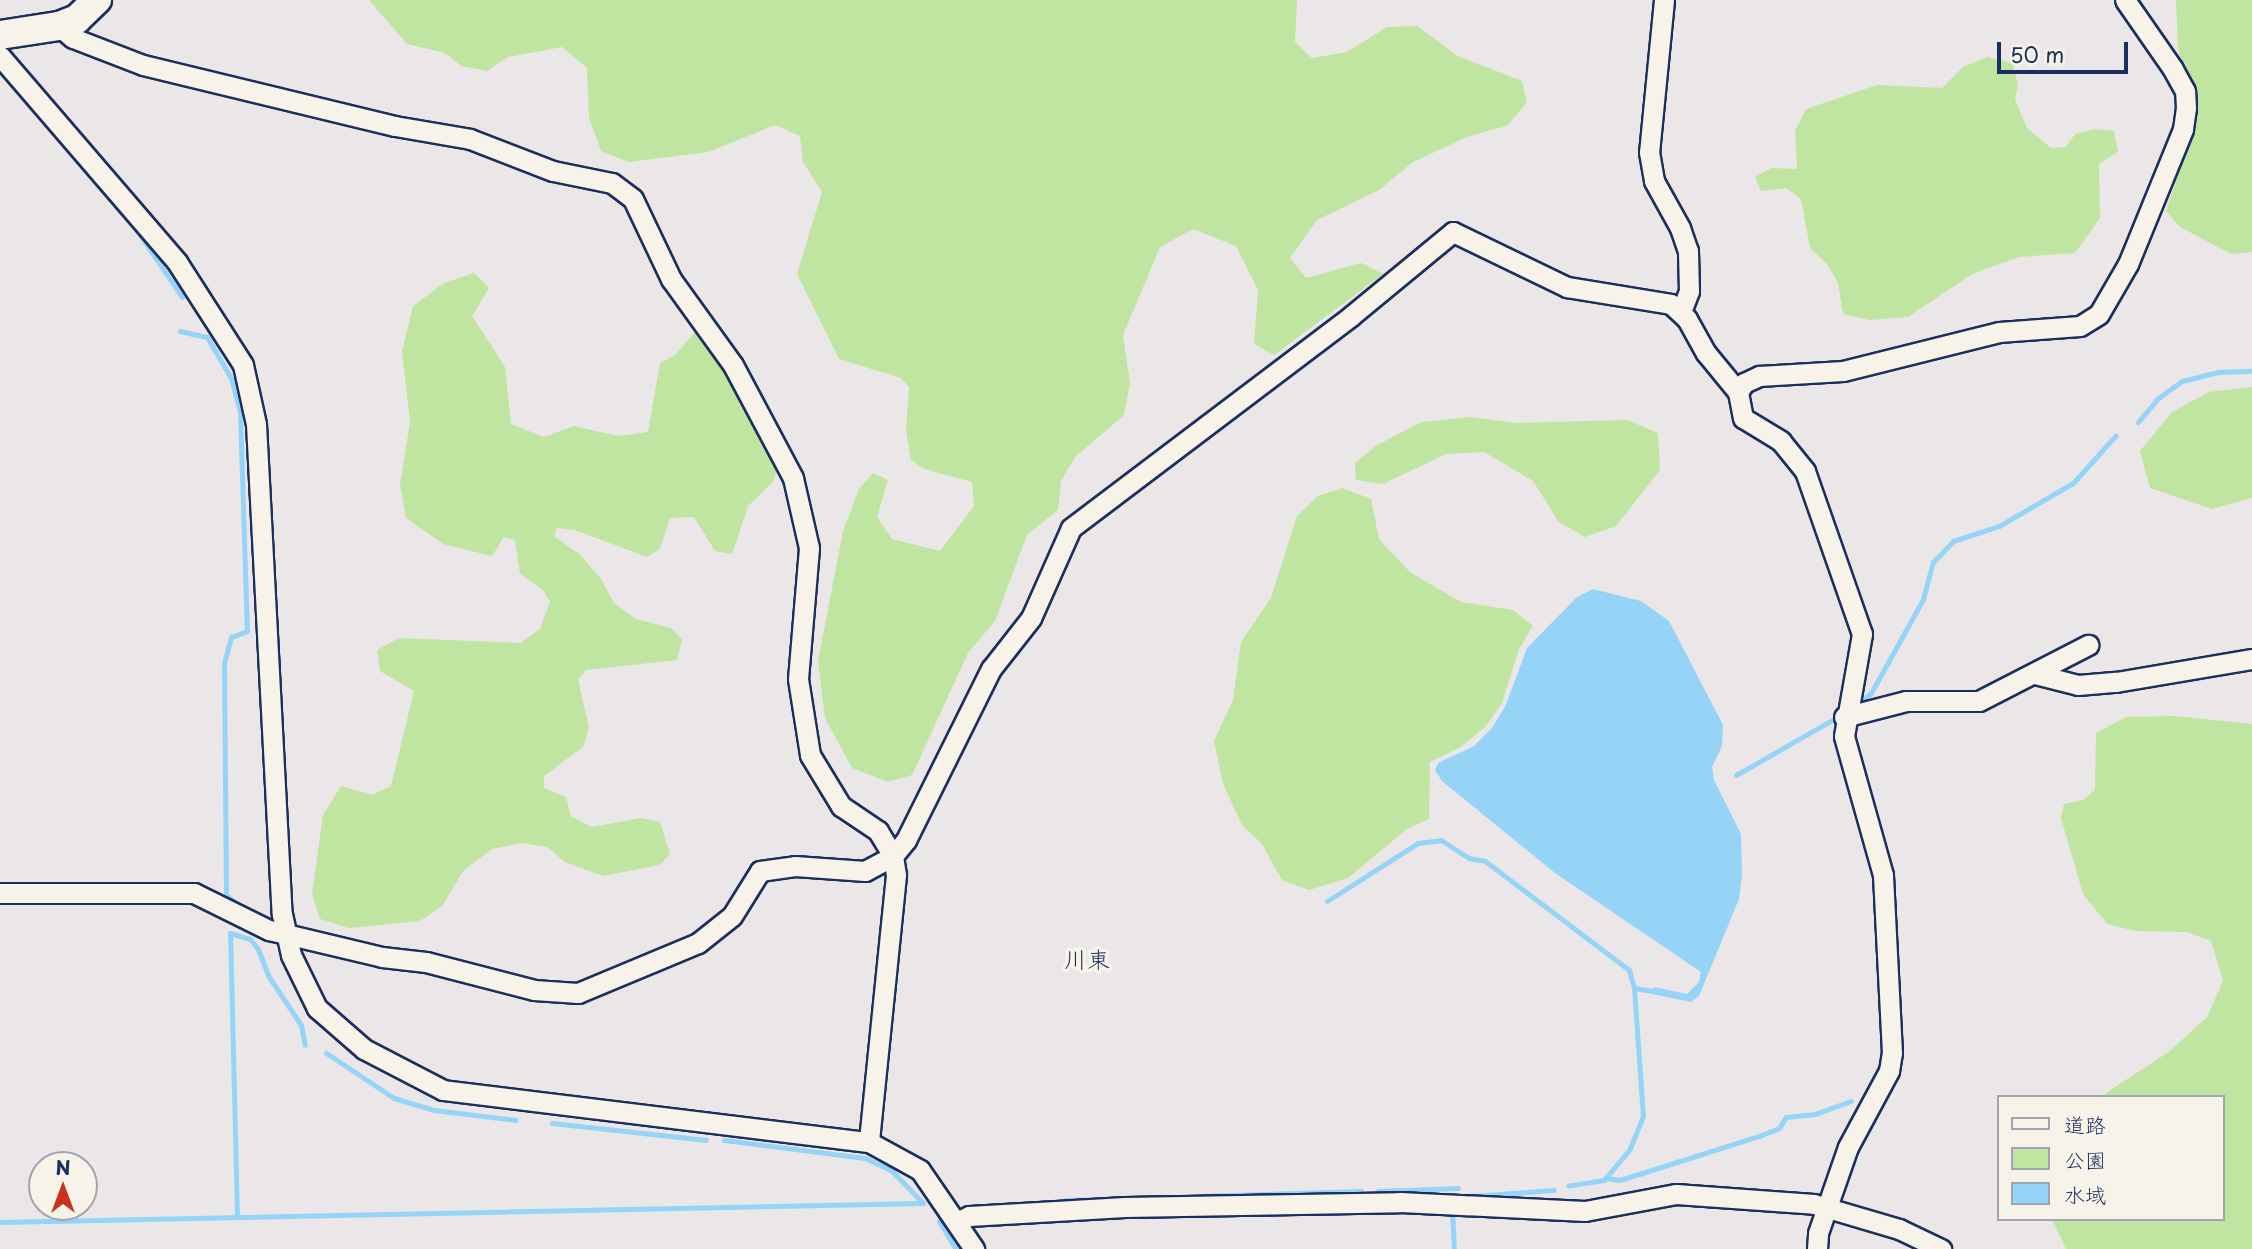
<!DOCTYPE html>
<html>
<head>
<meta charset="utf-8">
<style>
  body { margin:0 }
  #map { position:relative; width:2252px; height:1249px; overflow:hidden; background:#ebe6e8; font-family:"Playpen Sans","Klee One",sans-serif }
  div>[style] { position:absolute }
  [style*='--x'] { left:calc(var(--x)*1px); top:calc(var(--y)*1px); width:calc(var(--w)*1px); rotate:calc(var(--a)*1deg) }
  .green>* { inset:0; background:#c0e5a0 }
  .water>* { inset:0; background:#96d4f7 }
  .stream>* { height:5px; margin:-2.5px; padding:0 2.5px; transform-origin:2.5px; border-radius:2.5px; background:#96d4f7 }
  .roads { filter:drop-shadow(2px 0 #1b2f5e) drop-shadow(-2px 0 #1b2f5e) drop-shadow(0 2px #1b2f5e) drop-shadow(0 -2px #1b2f5e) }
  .street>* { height:19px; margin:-9.5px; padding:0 9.5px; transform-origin:9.5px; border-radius:9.5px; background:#f7f3e8 }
  .secondary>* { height:28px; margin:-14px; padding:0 14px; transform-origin:14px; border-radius:14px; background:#f7f3e8 }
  span { translate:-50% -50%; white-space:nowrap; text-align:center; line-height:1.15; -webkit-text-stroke:7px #f7f3e8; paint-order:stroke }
  .neighbourhood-label { font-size:23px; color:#1b2f5e }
  .legend { position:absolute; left:1997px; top:1095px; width:228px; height:126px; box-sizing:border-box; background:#f7f3e8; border:2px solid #9fa5b1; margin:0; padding:9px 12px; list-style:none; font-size:21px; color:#1b2f5e }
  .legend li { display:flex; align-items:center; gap:14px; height:35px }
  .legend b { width:35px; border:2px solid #9fa5b1 }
  .north { position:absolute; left:28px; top:1151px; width:70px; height:70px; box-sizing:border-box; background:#f7f3e8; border:2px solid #9fa5b1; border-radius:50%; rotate:0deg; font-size:19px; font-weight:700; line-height:28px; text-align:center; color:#1b2f5e }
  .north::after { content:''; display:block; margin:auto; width:24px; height:32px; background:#c8321e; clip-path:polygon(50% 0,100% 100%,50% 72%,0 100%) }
  .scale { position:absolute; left:1997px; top:42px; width:131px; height:32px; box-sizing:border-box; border:4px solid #1b2f5e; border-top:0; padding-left:9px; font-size:21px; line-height:24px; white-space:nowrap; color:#1b2f5e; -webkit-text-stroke:5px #f7f3e8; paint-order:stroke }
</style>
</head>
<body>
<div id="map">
  <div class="green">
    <div style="clip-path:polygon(369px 0,1297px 0,1295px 42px,1312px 58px,1347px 52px,1387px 27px,1417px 26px,1458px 56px,1522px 81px,1527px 102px,1508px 125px,1467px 137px,1413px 162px,1379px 190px,1317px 220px,1290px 258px,1306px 278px,1361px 263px,1383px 274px,1274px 355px,1254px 344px,1258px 290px,1236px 246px,1193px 229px,1160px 247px,1123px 335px,1130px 383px,1124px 415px,1075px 457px,1061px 481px,1058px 510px,1027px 535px,995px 621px,968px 653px,912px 775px,888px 782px,852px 768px,825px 718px,818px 661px,843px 531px,859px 489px,873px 473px,888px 480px,877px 517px,892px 539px,940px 551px,974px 506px,972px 482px,924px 469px,911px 460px,906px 430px,909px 387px,901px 378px,839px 359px,797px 274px,822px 192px,803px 162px,800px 136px,775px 125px,708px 152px,629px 162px,601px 151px,589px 117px,587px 68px,562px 47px,508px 57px,487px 71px,461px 66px,445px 53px,407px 44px)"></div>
    <div style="clip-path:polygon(2176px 0,2252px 0,2252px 252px,2231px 254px,2180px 227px,2166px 211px,2193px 130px,2192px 90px,2178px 49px)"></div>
    <div style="clip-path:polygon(1988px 57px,2012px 63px,2018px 84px,2015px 99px,2027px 128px,2051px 148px,2066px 147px,2075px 134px,2095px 129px,2114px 131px,2118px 152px,2099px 164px,2100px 218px,2075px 253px,2019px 257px,1972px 274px,1908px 317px,1870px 320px,1843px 314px,1838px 283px,1827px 264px,1810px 248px,1801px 199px,1786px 188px,1761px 191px,1755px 177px,1771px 168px,1797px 169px,1795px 131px,1806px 109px,1877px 85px,1942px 88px,1963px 67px)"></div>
    <div style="clip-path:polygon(474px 273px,489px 288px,472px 316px,505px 367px,511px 424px,544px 437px,574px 426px,618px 436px,648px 432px,660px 363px,675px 355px,695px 332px,710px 337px,778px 468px,773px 482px,748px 506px,732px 554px,715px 551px,694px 517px,670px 518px,660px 549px,647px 557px,575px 530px,557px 528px,554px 536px,579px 554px,600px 577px,614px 603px,636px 619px,671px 628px,682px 639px,677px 660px,586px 670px,578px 679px,589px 728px,583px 747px,544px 776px,544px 788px,566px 797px,571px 816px,592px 827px,641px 818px,660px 822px,670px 854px,660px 865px,603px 876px,565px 862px,547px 847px,522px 843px,492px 849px,464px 870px,442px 906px,420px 921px,349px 928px,320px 919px,312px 894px,323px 815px,341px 786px,372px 795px,391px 786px,414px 691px,380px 671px,377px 650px,399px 638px,520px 643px,540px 629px,550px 602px,543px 590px,520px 574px,515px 540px,504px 537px,492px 556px,443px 544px,406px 518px,400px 484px,410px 422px,402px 352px,413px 306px,444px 283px)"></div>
    <div style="clip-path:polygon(2252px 387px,2252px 498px,2212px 509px,2150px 488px,2140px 451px,2172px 412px,2209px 392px)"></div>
    <div style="clip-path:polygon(1470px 417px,1516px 423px,1627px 420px,1658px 433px,1660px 470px,1616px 526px,1585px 537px,1559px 522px,1533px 481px,1484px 452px,1446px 454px,1383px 484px,1356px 480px,1355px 463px,1377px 445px,1422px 422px)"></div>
    <div style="clip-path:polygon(1342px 488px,1371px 499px,1379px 539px,1411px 573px,1461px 602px,1513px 610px,1533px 626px,1519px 649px,1502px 703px,1485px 727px,1461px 747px,1430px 762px,1429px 819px,1407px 829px,1348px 878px,1309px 890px,1282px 880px,1262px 844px,1242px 825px,1223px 784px,1214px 741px,1233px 700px,1241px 642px,1271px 598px,1297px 516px,1318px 496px)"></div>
    <div style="clip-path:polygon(2175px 716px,2252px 724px,2252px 1249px,2066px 1249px,2052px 1219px,2222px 1219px,2222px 1097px,2100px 1097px,2170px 1051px,2207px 1017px,2223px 981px,2211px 941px,2187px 932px,2136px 931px,2107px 924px,2083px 894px,2061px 818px,2064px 804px,2083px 800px,2095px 790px,2096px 733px,2126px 717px)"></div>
  </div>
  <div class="water">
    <div style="clip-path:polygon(1593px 589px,1641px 601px,1669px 621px,1723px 725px,1722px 746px,1712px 767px,1714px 780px,1741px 834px,1742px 876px,1739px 899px,1699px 996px,1691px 1002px,1653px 994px,1654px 987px,1687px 994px,1699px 982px,1701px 972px,1555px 873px,1442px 781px,1435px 770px,1438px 763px,1474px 746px,1492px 728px,1505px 707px,1527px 648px,1577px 597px)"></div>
  </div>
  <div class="stream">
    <div style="--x:86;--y:171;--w:77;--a:49.2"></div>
    <div style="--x:136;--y:229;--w:82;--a:55.9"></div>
    <div style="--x:180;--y:331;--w:28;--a:13"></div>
    <div style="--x:207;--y:337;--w:48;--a:59.7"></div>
    <div style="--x:231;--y:378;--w:35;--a:75"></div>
    <div style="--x:240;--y:412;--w:219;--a:88.2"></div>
    <div style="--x:247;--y:631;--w:17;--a:159"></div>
    <div style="--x:231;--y:637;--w:28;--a:105"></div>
    <div style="--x:224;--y:664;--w:231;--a:89.5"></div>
    <div style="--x:226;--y:895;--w:13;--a:39"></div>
    <div style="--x:2138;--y:422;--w:30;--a:-50"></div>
    <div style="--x:2157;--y:399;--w:31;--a:-36"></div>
    <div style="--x:2182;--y:381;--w:37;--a:-14"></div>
    <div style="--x:2218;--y:372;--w:34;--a:-2"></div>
    <div style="--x:1857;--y:704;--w:18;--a:-38"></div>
    <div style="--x:1871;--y:693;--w:107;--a:-61"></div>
    <div style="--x:1923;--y:599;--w:38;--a:-75"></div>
    <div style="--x:1933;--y:562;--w:29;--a:-46"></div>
    <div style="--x:1953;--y:541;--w:48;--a:-18.1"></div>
    <div style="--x:1999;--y:526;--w:86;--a:-30.2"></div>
    <div style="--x:2073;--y:483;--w:64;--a:-48.1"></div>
    <div style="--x:1736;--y:775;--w:111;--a:-29.8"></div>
    <div style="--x:1327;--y:901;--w:108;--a:-32.5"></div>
    <div style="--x:1418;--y:843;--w:23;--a:-7"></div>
    <div style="--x:1441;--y:840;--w:33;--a:33"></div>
    <div style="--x:1469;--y:858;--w:16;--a:11"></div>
    <div style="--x:1485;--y:861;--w:181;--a:37.1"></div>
    <div style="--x:1629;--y:970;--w:19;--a:74"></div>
    <div style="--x:1634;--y:988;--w:128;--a:86"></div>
    <div style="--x:1643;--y:1116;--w:35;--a:112"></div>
    <div style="--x:1630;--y:1149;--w:40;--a:130"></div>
    <div style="--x:1604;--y:1180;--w:36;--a:171"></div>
    <div style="--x:1634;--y:988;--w:24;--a:9"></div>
    <div style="--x:326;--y:1053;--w:82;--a:33.5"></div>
    <div style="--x:394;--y:1098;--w:42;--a:16.7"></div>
    <div style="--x:434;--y:1110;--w:82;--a:7"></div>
    <div style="--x:552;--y:1123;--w:155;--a:6.3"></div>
    <div style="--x:724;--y:1140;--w:142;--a:7.3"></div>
    <div style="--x:865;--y:1158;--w:29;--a:25"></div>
    <div style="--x:891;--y:1170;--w:46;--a:45.9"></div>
    <div style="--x:1606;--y:1178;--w:14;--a:8"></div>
    <div style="--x:1620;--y:1180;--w:146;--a:-17.6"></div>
    <div style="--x:1759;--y:1136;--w:22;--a:-22"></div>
    <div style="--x:1779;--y:1128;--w:13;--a:-58"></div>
    <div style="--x:1786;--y:1117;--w:29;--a:-6"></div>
    <div style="--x:1815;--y:1114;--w:38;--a:-20"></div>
    <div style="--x:1378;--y:1191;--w:80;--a:-2.1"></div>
    <div style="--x:1200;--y:1196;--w:161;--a:-1.8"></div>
    <div style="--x:1474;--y:1196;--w:80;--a:-4.3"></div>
    <div style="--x:1066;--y:1200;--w:40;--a:-1.4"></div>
    <div style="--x:1452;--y:1212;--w:37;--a:87"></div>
    <div style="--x:237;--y:1216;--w:283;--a:-91.4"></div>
    <div style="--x:230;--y:933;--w:21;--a:17"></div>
    <div style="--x:250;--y:939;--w:13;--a:51"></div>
    <div style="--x:258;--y:949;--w:30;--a:69"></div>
    <div style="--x:269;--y:977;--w:58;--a:56.3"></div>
    <div style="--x:301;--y:1025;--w:20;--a:79"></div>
    <div style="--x:939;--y:1221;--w:33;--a:59"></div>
    <div style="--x:0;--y:1222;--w:923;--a:-1.18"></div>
  </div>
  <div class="roads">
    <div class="street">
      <div style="--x:1664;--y:0;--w:153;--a:95.6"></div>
      <div style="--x:1649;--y:152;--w:29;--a:80"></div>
      <div style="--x:1654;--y:181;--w:54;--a:61"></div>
      <div style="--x:1680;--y:228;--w:24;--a:71"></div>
      <div style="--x:1688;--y:251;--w:40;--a:88.6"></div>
      <div style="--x:1689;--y:291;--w:22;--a:111"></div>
      <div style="--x:59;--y:26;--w:18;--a:41"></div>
      <div style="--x:73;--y:38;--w:75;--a:21.1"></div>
      <div style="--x:143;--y:65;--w:259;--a:13.6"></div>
      <div style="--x:395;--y:126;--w:76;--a:9.8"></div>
      <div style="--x:470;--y:139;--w:89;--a:21.1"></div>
      <div style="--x:553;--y:171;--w:60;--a:11.5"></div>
      <div style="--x:612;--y:183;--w:26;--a:37"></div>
      <div style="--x:633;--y:199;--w:89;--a:64.6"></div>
      <div style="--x:671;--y:279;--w:106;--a:54.2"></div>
      <div style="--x:733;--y:365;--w:128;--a:62"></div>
      <div style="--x:793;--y:478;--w:72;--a:77.1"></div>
      <div style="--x:809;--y:548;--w:131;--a:94.8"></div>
      <div style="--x:798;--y:679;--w:77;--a:81"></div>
      <div style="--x:810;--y:755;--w:60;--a:58.7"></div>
      <div style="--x:841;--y:806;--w:45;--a:34"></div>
      <div style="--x:878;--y:831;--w:29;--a:59"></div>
      <div style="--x:893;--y:856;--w:19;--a:81"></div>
      <div style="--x:896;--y:875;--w:268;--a:95.8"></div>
      <div style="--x:0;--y:56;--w:272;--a:49.3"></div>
      <div style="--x:177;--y:262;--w:122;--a:57.3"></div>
      <div style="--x:243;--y:365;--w:60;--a:77.6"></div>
      <div style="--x:256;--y:424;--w:491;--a:87"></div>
      <div style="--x:282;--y:914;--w:42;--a:77.6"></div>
      <div style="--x:291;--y:955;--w:59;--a:63.9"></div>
      <div style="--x:317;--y:1008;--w:62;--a:41.1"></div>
      <div style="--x:364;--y:1049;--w:89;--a:27.4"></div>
      <div style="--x:443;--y:1090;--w:429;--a:7"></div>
      <div style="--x:869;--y:1142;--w:58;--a:28.8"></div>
      <div style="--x:920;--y:1170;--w:96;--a:55.6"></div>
      <div style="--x:2035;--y:674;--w:44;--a:14.3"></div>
      <div style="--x:2078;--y:685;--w:38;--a:-5"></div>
      <div style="--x:2116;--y:682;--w:138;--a:-9.6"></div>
      <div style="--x:1844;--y:717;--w:64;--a:-14.5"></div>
      <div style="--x:1906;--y:701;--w:73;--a:0"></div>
      <div style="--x:1979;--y:701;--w:123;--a:-27.2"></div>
      <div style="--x:0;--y:893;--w:194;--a:0"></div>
      <div style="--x:194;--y:893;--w:84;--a:26.3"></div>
      <div style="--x:269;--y:930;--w:116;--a:13.4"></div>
      <div style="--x:382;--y:957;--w:44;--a:6.5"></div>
      <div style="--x:426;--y:962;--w:112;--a:14.5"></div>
      <div style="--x:534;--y:990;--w:44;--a:3.9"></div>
      <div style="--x:578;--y:993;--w:130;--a:-22.6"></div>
      <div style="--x:698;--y:943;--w:43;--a:-38.5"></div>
      <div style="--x:732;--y:916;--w:53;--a:-58.1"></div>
      <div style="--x:760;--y:871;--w:35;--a:-8"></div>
      <div style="--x:795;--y:866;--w:70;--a:4.1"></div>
      <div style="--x:865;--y:871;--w:32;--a:-28"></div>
      <div style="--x:893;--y:856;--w:21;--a:-51"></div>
      <div style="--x:906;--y:840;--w:191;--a:-63.6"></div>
      <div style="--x:991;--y:669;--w:65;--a:-51.9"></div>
      <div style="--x:1031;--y:618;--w:98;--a:-66"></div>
      <div style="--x:1071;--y:528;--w:351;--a:-37.1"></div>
      <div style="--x:1351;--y:316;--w:132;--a:-39.5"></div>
      <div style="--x:1453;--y:232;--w:127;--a:25.8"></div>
      <div style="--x:1567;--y:287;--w:105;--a:9.3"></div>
      <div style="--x:1671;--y:304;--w:22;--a:43"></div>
      <div style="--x:1687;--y:319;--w:39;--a:61"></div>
      <div style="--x:1706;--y:353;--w:50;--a:50.6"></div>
      <div style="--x:957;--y:1222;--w:13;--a:-27"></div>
      <div style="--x:969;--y:1216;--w:156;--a:-3.3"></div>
      <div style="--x:1125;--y:1207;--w:275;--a:-1"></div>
      <div style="--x:1400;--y:1202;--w:185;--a:2.8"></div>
      <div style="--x:1585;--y:1211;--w:93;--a:-10.6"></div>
      <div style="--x:1676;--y:1194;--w:138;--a:4.1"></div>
      <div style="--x:1814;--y:1204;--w:89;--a:16.4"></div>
      <div style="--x:1899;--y:1229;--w:47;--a:25.5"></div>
      <div style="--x:1817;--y:1249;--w:16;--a:-86"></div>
      <div style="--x:1818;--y:1233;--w:91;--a:-70.8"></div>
      <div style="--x:1848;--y:1147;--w:86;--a:-61.7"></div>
      <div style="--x:1889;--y:1071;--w:18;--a:-81"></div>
      <div style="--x:1892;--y:1053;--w:178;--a:-92.9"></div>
      <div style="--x:1883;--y:875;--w:144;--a:-105.7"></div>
      <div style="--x:1844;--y:736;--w:104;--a:-80"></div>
      <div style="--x:1862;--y:634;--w:173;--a:-109.3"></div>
      <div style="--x:1805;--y:471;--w:38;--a:-129"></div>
      <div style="--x:1781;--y:441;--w:44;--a:-148.8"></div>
      <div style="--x:1743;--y:418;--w:26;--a:-101"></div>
      <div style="--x:1738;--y:392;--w:11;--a:-56"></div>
      <div style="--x:1744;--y:383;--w:17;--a:-25"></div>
      <div style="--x:1759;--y:376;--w:84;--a:-3.4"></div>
      <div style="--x:1843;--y:371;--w:161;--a:-14"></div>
      <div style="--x:1999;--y:332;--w:81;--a:-4.2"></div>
      <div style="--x:2080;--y:326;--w:22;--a:-32"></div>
      <div style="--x:2099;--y:314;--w:58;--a:-59.9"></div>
      <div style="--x:2128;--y:264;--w:146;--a:-67.8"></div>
      <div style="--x:2183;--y:129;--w:21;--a:-82"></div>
      <div style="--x:2186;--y:108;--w:17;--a:-93"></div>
      <div style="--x:2185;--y:91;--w:25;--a:-119"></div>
      <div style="--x:2173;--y:69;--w:84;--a:-124.8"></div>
    </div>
    <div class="secondary">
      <div style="--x:0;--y:35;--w:60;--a:-8.7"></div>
      <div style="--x:59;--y:26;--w:19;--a:-21"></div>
      <div style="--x:77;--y:19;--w:28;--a:-44"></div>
    </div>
  </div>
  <div class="neighbourhood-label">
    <span style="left:1087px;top:959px">川東</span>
  </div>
  <ul class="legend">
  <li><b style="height:9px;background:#f7f3e8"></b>道路</li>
  <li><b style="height:19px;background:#c0e5a0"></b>公園</li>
  <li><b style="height:19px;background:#96d4f7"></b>水域</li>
  </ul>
  <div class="north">N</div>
  <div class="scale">50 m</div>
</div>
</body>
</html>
